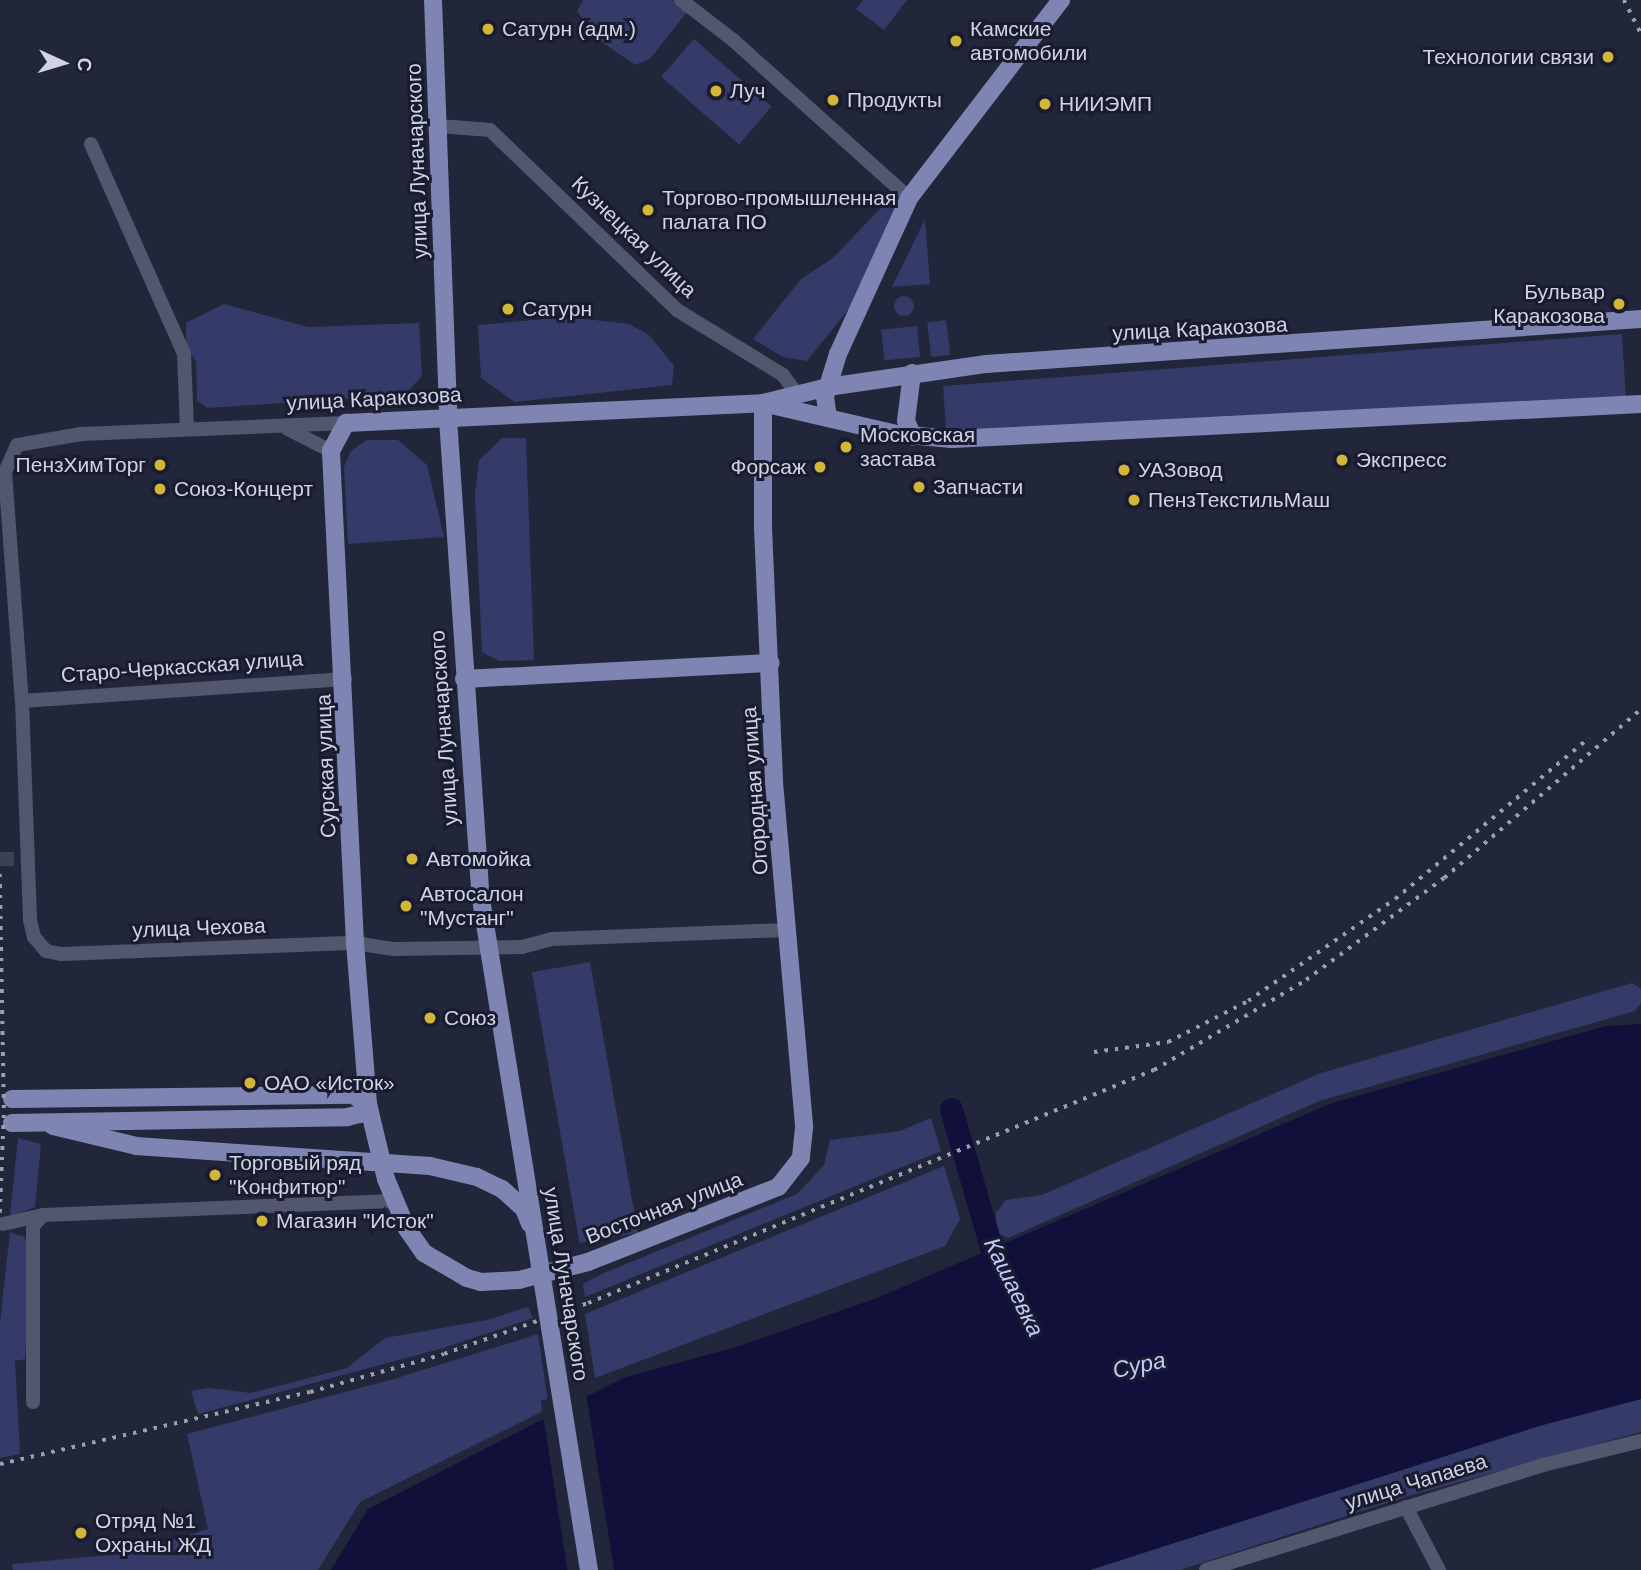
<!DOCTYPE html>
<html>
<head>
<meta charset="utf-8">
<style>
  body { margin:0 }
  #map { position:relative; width:1641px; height:1570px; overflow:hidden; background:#22263a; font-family:Helvetica,sans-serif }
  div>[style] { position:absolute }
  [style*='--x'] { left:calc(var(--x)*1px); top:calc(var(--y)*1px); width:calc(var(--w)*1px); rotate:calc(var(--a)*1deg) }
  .green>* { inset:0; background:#353b69; transform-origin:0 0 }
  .round { border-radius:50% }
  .water>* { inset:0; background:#10103a }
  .pier>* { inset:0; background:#22263a; transform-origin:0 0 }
  .river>* { height:23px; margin:-11.5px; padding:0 11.5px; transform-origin:11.5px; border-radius:11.5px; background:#10103a }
  .minor-tunnel>* { height:14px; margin-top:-7px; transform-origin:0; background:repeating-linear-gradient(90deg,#3c4053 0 14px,transparent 0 21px) }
  .minor>* { height:14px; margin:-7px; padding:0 7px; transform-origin:7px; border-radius:7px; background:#53576d }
  .major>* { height:18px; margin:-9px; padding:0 9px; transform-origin:9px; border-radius:9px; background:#7e85b2 }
  .rail>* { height:3.5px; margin-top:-1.75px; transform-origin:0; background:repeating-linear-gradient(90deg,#9c9faf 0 3.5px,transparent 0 10.5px) }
  .major-bridge>* { height:18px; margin:-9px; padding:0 9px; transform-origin:9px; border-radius:9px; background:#7e85b2 }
  .dots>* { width:19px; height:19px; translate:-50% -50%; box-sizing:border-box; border:4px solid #191c30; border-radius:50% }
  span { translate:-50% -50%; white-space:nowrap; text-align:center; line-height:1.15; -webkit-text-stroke:6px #191c30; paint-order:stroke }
  .poi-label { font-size:21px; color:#d0d3e1 }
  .left { translate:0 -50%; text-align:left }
  .right { translate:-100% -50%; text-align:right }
  .street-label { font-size:21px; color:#d0d3e1 }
  .water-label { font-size:23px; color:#c2cbfa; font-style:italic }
  .north { position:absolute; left:28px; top:28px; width:70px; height:70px; -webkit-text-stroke:5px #191c30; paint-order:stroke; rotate:94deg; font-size:19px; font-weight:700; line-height:28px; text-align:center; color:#d0d3e1 }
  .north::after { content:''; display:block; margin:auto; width:24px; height:32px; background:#d0d3e1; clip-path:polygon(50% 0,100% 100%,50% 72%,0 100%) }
</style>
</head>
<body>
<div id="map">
  <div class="green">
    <div style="clip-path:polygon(583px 0,672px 0,687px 12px,650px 59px,635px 65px,593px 36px,577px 11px)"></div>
    <div style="clip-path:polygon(863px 0,907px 0,884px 30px,856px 9px)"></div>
    <div style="left:694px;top:39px;width:103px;height:50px;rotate:41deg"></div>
    <div style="clip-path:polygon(896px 192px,903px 202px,856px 300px,807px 361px,783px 357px,753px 339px,801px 279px,833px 258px)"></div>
    <div style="clip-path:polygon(925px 219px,930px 284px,892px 287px)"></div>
    <div class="round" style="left:894px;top:296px;width:20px;height:20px"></div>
    <div style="clip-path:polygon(224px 304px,308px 327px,419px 323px,422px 376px,404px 395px,207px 408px,197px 400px,196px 362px,186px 345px,186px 323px)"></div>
    <div style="clip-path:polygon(568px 317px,629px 324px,649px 335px,674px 366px,672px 385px,515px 402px,481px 378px,478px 325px)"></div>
    <div style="left:946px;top:320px;width:35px;height:19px;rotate:83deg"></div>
    <div style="left:917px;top:326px;width:31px;height:36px;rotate:84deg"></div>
    <div style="clip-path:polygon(1622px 334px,1626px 398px,1011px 433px,946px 429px,943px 386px)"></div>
    <div style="clip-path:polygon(502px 438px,526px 438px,534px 660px,499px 661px,482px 652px,475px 495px,479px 460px)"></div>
    <div style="clip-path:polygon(367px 440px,398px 440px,427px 465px,444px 537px,348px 544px,344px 467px,351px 451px)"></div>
    <div style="left:590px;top:962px;width:275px;height:59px;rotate:80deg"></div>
    <div style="clip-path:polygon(1632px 983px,1641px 989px,1641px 1003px,1635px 1011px,1319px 1101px,1008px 1238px,996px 1232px,996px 1213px,1006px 1200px,1042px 1195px,1321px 1073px)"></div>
    <div style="clip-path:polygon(931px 1118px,941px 1151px,585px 1297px,583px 1284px,604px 1273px,797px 1194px,824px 1165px,830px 1140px,900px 1131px)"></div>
    <div style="clip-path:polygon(18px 1138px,41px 1144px,35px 1207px,10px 1217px)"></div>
    <div style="clip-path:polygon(944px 1166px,960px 1219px,945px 1246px,595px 1378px,585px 1314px)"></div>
    <div style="clip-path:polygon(10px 1232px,24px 1237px,31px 1251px,25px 1359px,15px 1361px,20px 1454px,0 1458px,0 1322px)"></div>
    <div style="clip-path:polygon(528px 1307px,533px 1318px,443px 1348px,198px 1414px,191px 1391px,209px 1388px,251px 1393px,347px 1368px,385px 1338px,487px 1320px)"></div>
    <div style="clip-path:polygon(538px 1334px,549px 1408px,360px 1502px,318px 1570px,13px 1570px,12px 1564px,132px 1553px,208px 1529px,187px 1434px,394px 1379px)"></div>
    <div style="clip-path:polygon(1641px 1399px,1641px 1432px,1405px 1497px,1180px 1570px,1090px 1570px,1539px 1426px)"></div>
  </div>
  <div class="water">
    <div style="clip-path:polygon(1641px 1024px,1641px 1399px,1539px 1426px,1090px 1570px,331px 1570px,368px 1509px,623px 1378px,736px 1347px,877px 1298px,1332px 1103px,1606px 1026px)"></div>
  </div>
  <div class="pier">
    <div style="left:586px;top:1393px;width:179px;height:46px;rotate:81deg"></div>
  </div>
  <div class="river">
    <div style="--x:951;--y:1109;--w:147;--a:73.8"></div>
    <div style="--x:992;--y:1250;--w:29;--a:61"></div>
  </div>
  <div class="minor-tunnel">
    <div style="--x:0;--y:859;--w:19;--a:0"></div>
  </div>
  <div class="minor">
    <div style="--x:681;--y:0;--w:66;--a:37.6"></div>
    <div style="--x:733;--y:40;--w:237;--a:41.9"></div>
    <div style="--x:439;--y:126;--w:51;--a:4.5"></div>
    <div style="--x:490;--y:130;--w:260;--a:43.9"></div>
    <div style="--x:677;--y:310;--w:124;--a:31.5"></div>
    <div style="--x:783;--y:375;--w:24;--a:54"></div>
    <div style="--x:91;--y:144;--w:230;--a:66.1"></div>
    <div style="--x:184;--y:354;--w:75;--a:87.7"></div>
    <div style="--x:346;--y:423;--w:265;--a:177.6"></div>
    <div style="--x:81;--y:434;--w:65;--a:170.2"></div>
    <div style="--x:17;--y:445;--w:30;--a:114"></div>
    <div style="--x:5;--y:472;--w:230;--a:85.8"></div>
    <div style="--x:22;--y:701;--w:219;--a:87.9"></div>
    <div style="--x:30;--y:920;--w:17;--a:77"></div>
    <div style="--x:34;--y:937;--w:18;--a:49"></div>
    <div style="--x:46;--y:951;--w:16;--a:11"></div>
    <div style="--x:62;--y:954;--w:293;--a:-2.2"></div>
    <div style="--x:355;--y:943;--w:39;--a:9"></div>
    <div style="--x:394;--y:949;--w:128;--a:-0.9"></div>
    <div style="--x:522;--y:947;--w:31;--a:-15"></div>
    <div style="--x:552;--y:939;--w:236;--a:-2.2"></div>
    <div style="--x:288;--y:429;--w:48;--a:27.1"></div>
    <div style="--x:22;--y:701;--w:324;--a:-3.9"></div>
    <div style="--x:3;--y:1224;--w:41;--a:-12.7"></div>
    <div style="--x:43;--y:1215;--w:350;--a:-2.3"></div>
    <div style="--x:33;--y:1402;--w:176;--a:-90"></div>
    <div style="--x:33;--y:1226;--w:15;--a:-48"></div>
    <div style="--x:1406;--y:1507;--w:71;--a:62.4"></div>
    <div style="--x:1206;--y:1570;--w:353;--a:-17.3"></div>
    <div style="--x:1543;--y:1465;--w:101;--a:-13.8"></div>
  </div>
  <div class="major">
    <div style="--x:433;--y:0;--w:419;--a:87.9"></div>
    <div style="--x:448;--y:419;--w:481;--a:86.1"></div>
    <div style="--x:912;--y:373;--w:48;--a:97.1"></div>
    <div style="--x:906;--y:421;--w:17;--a:66"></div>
    <div style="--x:763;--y:403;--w:125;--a:90"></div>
    <div style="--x:763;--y:528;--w:254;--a:87.5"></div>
    <div style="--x:774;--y:782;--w:347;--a:85"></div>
    <div style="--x:804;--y:1128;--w:30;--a:96"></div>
    <div style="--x:801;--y:1158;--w:37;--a:128"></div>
    <div style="--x:778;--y:1187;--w:204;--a:158.5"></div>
    <div style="--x:588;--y:1262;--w:71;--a:165.4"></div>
    <div style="--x:519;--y:1280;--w:38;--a:177"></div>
    <div style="--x:481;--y:1282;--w:15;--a:-164"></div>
    <div style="--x:467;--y:1278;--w:50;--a:-149.8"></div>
    <div style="--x:424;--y:1253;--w:29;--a:-125"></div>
    <div style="--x:407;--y:1229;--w:54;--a:-112.8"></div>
    <div style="--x:386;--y:1179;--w:77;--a:-103.5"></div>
    <div style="--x:368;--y:1104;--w:162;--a:-94.6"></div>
    <div style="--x:355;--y:943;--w:493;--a:-92.8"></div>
    <div style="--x:331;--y:451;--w:32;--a:-62"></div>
    <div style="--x:346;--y:423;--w:417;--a:-2.7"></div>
    <div style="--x:763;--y:403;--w:67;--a:-13.8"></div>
    <div style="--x:828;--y:387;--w:160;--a:-8.3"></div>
    <div style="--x:986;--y:364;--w:657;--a:-3.93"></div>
    <div style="--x:767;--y:404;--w:133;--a:13"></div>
    <div style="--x:897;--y:434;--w:55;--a:5.2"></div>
    <div style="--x:952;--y:439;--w:690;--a:-2.91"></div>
    <div style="--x:828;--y:418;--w:22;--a:-98"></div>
    <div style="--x:825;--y:396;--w:44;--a:-72.8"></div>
    <div style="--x:838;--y:354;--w:171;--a:-65.5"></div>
    <div style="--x:909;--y:198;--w:250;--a:-52.5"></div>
    <div style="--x:464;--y:679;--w:307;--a:-3"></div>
    <div style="--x:12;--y:1099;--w:341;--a:-0.7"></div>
    <div style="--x:353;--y:1095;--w:17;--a:31"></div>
    <div style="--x:12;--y:1123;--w:335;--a:-1"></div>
    <div style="--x:347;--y:1117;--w:13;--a:-13"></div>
    <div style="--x:360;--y:1114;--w:13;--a:-51"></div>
    <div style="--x:53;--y:1126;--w:85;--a:13.5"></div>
  </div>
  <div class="rail">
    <div style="--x:1624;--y:0;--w:37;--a:63"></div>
    <div style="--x:0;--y:874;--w:241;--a:89"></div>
    <div style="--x:4;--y:1115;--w:98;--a:92.3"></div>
    <div style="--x:1094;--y:1052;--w:75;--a:-7.7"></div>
    <div style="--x:1168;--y:1042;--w:90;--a:-27.1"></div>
    <div style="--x:1248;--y:1001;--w:179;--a:-34.8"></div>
    <div style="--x:1395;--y:899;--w:252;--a:-39.7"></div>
    <div style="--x:0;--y:1464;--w:318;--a:-13.1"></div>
    <div style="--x:310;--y:1392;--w:139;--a:-15.8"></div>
    <div style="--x:444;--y:1354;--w:153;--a:-19.5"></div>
    <div style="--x:588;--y:1303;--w:612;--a:-22.38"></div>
    <div style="--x:1154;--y:1070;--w:177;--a:-30.6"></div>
    <div style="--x:1306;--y:980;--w:172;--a:-36.5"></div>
    <div style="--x:1444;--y:878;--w:260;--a:-40.6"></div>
  </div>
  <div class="major-bridge">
    <div style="--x:481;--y:899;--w:680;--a:80.86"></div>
    <div style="--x:136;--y:1146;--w:295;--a:3.9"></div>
    <div style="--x:430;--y:1166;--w:48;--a:13.2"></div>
    <div style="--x:477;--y:1177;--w:28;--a:26"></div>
    <div style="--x:502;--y:1189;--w:30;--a:42"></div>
    <div style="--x:524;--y:1209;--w:16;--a:68"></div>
  </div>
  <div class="dots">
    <div style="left:488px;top:29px;background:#d2b736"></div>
    <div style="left:956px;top:41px;background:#d2b736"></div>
    <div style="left:1608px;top:57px;background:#d2b736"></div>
    <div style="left:716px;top:91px;background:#d2b736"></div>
    <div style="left:833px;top:100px;background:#d2b736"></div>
    <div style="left:1045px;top:104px;background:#d2b736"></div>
    <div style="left:648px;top:210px;background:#d2b736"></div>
    <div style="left:1619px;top:304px;background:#d2b736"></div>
    <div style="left:508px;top:309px;background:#d2b736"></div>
    <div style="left:846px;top:447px;background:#d2b736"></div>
    <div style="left:1342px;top:460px;background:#d2b736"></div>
    <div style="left:160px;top:465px;background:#d2b736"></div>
    <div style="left:820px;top:467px;background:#d2b736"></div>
    <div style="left:1124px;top:470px;background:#d2b736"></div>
    <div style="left:919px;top:487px;background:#d2b736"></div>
    <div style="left:160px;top:489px;background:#d2b736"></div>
    <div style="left:1134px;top:500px;background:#d2b736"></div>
    <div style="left:412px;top:859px;background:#d2b736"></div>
    <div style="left:406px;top:906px;background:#d2b736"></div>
    <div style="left:430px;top:1018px;background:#d2b736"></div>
    <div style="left:250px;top:1083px;background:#d2b736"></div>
    <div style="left:215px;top:1175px;background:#d2b736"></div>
    <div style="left:262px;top:1221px;background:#d2b736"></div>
    <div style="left:81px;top:1533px;background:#d2b736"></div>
  </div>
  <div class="poi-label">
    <span class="left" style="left:502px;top:29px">Сатурн (адм.)</span>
    <span class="left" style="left:970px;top:41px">Камские<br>автомобили</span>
    <span class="right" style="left:1594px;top:57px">Технологии связи</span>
    <span class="left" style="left:730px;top:91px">Луч</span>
    <span class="left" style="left:847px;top:100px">Продукты</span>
    <span class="left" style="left:1059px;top:104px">НИИЭМП</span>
    <span class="left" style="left:662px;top:210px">Торгово-промышленная<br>палата ПО</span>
    <span class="right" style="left:1605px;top:304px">Бульвар<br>Каракозова</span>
    <span class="left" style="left:522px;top:309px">Сатурн</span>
    <span class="left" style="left:860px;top:447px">Московская<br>застава</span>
    <span class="left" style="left:1356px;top:460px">Экспресс</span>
    <span class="right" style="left:146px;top:465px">ПензХимТорг</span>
    <span class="right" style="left:806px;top:467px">Форсаж</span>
    <span class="left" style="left:1138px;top:470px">УАЗовод</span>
    <span class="left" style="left:933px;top:487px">Запчасти</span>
    <span class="left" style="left:174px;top:489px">Союз-Концерт</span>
    <span class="left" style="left:1148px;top:500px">ПензТекстильМаш</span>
    <span class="left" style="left:426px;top:859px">Автомойка</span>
    <span class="left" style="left:420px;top:906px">Автосалон<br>"Мустанг"</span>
    <span class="left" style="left:444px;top:1018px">Союз</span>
    <span class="left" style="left:264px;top:1083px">ОАО «Исток»</span>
    <span class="left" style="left:229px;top:1175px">Торговый ряд<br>"Конфитюр"</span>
    <span class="left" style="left:276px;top:1221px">Магазин "Исток"</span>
    <span class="left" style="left:95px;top:1533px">Отряд №1<br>Охраны ЖД</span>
  </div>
  <div class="street-label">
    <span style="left:417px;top:161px;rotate:-92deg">улица Луначарского</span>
    <span style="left:634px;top:237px;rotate:44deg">Кузнецкая улица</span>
    <span style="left:1200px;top:329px;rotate:-3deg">улица Каракозова</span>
    <span style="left:374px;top:399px;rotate:-3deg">улица Каракозова</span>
    <span style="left:182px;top:667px;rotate:-4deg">Старо-Черкасская улица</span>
    <span style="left:444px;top:728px;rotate:-94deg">улица Луначарского</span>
    <span style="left:326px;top:766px;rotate:-92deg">Сурская улица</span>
    <span style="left:755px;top:791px;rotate:-94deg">Огородная улица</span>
    <span style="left:199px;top:928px;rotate:-2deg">улица Чехова</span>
    <span style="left:664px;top:1208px;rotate:-21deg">Восточная улица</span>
    <span style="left:566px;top:1284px;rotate:81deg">улица Луначарского</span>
    <span style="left:1416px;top:1482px;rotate:-17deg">улица Чапаева</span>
  </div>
  <div class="water-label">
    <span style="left:1014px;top:1287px;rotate:64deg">Кашаевка</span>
    <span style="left:1139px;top:1365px;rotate:-12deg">Сура</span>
  </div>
  <div class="north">С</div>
</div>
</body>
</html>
